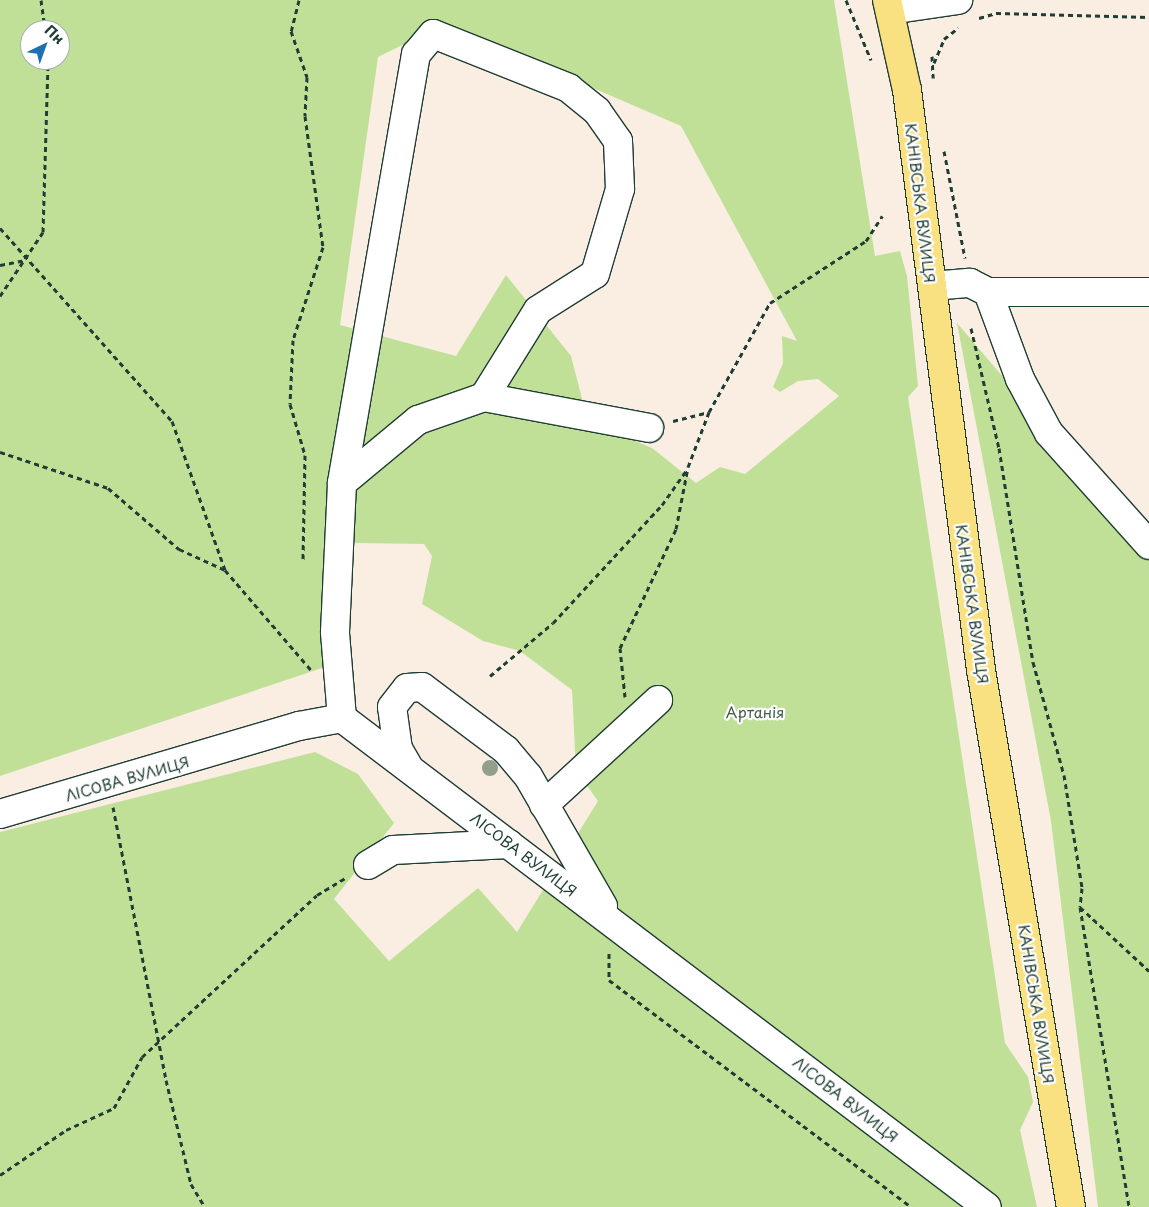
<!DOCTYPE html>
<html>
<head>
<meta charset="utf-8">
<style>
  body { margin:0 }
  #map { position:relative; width:1149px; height:1207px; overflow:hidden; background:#faeee2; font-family:"Playpen Sans",sans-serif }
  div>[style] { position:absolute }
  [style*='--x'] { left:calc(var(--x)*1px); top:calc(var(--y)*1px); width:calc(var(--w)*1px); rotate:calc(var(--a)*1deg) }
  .green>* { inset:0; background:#c0e098 }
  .path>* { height:3px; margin-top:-1.5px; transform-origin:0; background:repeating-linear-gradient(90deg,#1f3d34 0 5px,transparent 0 9px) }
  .roads { filter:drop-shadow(1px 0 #1f3d34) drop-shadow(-1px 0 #1f3d34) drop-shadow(0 1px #1f3d34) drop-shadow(0 -1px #1f3d34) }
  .minor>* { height:28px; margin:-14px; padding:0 14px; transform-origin:14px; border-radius:14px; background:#fff }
  .major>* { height:28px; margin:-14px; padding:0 14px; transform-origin:14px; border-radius:14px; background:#f9e181 }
  .trees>* { width:16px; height:16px; margin:-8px; border-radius:50%; background:#939f8d }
  span { translate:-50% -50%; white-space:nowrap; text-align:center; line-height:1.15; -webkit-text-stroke:4.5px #fff; paint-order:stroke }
  .street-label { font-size:15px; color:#1f3d34 }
  .park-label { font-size:15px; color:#3f5e48 }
  .north { position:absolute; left:20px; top:20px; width:50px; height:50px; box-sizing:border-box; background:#fff; border:1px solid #a5b1ae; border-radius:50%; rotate:42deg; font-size:14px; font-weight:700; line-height:20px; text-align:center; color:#1f3d34 }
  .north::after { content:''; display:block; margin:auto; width:18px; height:22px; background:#1f6fb2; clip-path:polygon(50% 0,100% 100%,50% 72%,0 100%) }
</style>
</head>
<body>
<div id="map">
  <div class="green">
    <div style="clip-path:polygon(evenodd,0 0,834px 0,875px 256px,900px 251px,907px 276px,918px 386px,908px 397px,1005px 1043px,1028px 1077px,1033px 1102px,1020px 1130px,1037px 1207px,0 1207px,0 832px,315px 752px,358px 774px,394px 823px,334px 899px,389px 961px,478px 888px,517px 932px,598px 801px,576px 770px,572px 690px,520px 651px,483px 641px,422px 604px,432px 556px,424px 544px,356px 543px,331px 520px,325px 667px,0 776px,0 0,445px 24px,681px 126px,797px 341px,782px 336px,783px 363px,773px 387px,780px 392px,798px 381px,818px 379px,839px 396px,745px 474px,720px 467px,696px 483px,652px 448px,621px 435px,585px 410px,571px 356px,506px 275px,456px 356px,340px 325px,378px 57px,445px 24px,0 0,30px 30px,60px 30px,60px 60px,30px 60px,30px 30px)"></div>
    <div style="clip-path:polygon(957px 323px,1149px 548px,1149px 1207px,1098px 1207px,1051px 821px)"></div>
  </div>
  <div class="path">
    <div style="--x:41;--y:0;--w:30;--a:82"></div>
    <div style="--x:299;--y:0;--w:32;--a:104"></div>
    <div style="--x:291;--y:31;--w:49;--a:70.8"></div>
    <div style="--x:307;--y:77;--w:39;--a:93"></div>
    <div style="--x:305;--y:116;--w:132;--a:82.2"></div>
    <div style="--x:323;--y:247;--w:98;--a:107.9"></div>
    <div style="--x:293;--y:340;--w:64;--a:92.7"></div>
    <div style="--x:290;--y:404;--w:53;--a:73.6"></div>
    <div style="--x:305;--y:455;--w:105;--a:91.1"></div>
    <div style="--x:846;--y:0;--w:65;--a:67.4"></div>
    <div style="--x:979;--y:18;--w:18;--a:-16"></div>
    <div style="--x:996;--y:13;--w:153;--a:1.5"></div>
    <div style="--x:932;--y:56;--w:22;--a:87"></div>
    <div style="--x:934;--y:63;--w:26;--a:-67"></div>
    <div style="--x:944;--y:39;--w:18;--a:-38"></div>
    <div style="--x:944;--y:151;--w:109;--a:78.9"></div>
    <div style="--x:0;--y:228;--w:259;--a:48.3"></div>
    <div style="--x:172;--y:421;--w:158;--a:70.4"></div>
    <div style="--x:0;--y:265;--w:26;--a:-11"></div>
    <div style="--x:0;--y:296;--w:77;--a:-56.1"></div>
    <div style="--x:43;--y:232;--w:172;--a:-88.3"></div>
    <div style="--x:971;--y:328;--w:123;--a:76.9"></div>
    <div style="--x:999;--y:448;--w:217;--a:81"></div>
    <div style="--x:1033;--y:662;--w:117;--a:74.7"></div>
    <div style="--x:1064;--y:775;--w:114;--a:80.9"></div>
    <div style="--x:1082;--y:888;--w:19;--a:96"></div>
    <div style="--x:1080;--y:907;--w:304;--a:80.7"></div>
    <div style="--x:673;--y:421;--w:36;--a:-14"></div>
    <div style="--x:0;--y:452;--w:114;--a:18.4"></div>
    <div style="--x:108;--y:488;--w:94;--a:40.7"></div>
    <div style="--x:179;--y:549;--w:51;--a:24.5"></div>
    <div style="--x:225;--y:570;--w:132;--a:49.3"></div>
    <div style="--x:490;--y:676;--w:82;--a:-40.1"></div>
    <div style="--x:553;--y:623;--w:161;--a:-47.3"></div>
    <div style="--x:662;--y:505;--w:45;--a:-54.9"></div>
    <div style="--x:625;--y:697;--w:49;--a:-95.8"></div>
    <div style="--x:620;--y:648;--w:132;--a:-64.8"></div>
    <div style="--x:676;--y:529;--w:63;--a:-79"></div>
    <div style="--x:688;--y:467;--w:59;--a:-69.1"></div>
    <div style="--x:709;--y:412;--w:125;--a:-60.8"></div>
    <div style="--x:770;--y:303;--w:114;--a:-32.9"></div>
    <div style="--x:866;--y:241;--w:30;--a:-57"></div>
    <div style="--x:113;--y:807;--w:278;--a:79"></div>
    <div style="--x:166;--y:1080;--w:107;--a:76.5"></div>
    <div style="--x:191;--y:1184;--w:27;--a:59"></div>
    <div style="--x:1080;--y:907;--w:94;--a:42.8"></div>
    <div style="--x:609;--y:953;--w:27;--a:90"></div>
    <div style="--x:609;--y:980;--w:378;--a:36.9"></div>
    <div style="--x:0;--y:1175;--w:80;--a:-34.3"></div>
    <div style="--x:66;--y:1130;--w:53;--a:-24.6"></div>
    <div style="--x:114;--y:1108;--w:58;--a:-61.2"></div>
    <div style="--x:142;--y:1057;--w:238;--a:-42.8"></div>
    <div style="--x:317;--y:895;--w:33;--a:-31"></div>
  </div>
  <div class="roads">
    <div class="minor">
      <div style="--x:890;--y:10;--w:69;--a:-8.4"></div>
      <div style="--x:932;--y:286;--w:38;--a:-5"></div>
      <div style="--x:970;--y:283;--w:20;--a:27"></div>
      <div style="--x:988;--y:292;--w:93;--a:69.8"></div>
      <div style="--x:1020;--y:379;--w:61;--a:61.8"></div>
      <div style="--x:1049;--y:433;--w:150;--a:48.2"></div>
      <div style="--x:988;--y:292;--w:161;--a:0"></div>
      <div style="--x:484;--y:397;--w:168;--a:10.6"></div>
      <div style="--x:342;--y:718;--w:86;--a:-94.7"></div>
      <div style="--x:335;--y:632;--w:149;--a:-87.3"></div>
      <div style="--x:342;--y:483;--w:99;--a:-39.7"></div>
      <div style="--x:418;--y:420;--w:70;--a:-19.2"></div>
      <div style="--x:484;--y:397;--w:102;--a:-58.2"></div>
      <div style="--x:538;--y:310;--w:67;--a:-32.3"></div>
      <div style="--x:595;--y:274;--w:89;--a:-73.6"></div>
      <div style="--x:620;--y:189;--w:48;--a:-92.4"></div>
      <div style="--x:618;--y:141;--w:37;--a:-125"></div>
      <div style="--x:597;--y:111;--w:36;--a:-141"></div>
      <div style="--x:569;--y:88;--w:146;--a:-158.3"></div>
      <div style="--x:433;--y:34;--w:26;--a:130"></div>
      <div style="--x:416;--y:54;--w:435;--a:99.8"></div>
      <div style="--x:408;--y:766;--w:20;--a:-120"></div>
      <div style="--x:398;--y:749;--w:42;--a:-98.1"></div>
      <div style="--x:392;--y:707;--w:24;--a:-52"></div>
      <div style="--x:407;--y:688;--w:15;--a:-4"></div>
      <div style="--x:422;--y:687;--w:105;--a:36.9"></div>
      <div style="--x:506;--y:750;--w:34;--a:50"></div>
      <div style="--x:528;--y:776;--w:150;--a:60"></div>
      <div style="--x:544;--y:805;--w:155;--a:-42.6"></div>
      <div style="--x:0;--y:814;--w:312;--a:-16.4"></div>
      <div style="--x:299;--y:726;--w:44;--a:-10.5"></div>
      <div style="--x:342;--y:718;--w:809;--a:37.17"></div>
      <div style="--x:368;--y:865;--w:29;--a:-31"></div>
      <div style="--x:393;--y:850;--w:116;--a:-3"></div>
    </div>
    <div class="major">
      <div style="--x:887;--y:0;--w:92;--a:77.5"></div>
      <div style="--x:907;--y:90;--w:585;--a:82.73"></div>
      <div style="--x:981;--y:670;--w:544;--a:80.49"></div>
    </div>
  </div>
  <div class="trees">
    <div style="left:490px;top:768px"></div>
  </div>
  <div class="street-label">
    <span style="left:921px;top:203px;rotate:83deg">КАНІВСЬКА ВУЛИЦЯ</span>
    <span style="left:973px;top:604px;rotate:82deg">КАНІВСЬКА ВУЛИЦЯ</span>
    <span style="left:127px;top:778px;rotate:-16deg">ЛІСОВА ВУЛИЦЯ</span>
    <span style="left:524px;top:854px;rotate:37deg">ЛІСОВА ВУЛИЦЯ</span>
    <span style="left:1037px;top:1004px;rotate:81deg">КАНІВСЬКА ВУЛИЦЯ</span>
    <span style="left:846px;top:1099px;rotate:38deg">ЛІСОВА ВУЛИЦЯ</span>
  </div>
  <div class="park-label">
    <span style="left:755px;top:712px">Артанія</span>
  </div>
  <div class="north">Пн</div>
</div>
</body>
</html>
